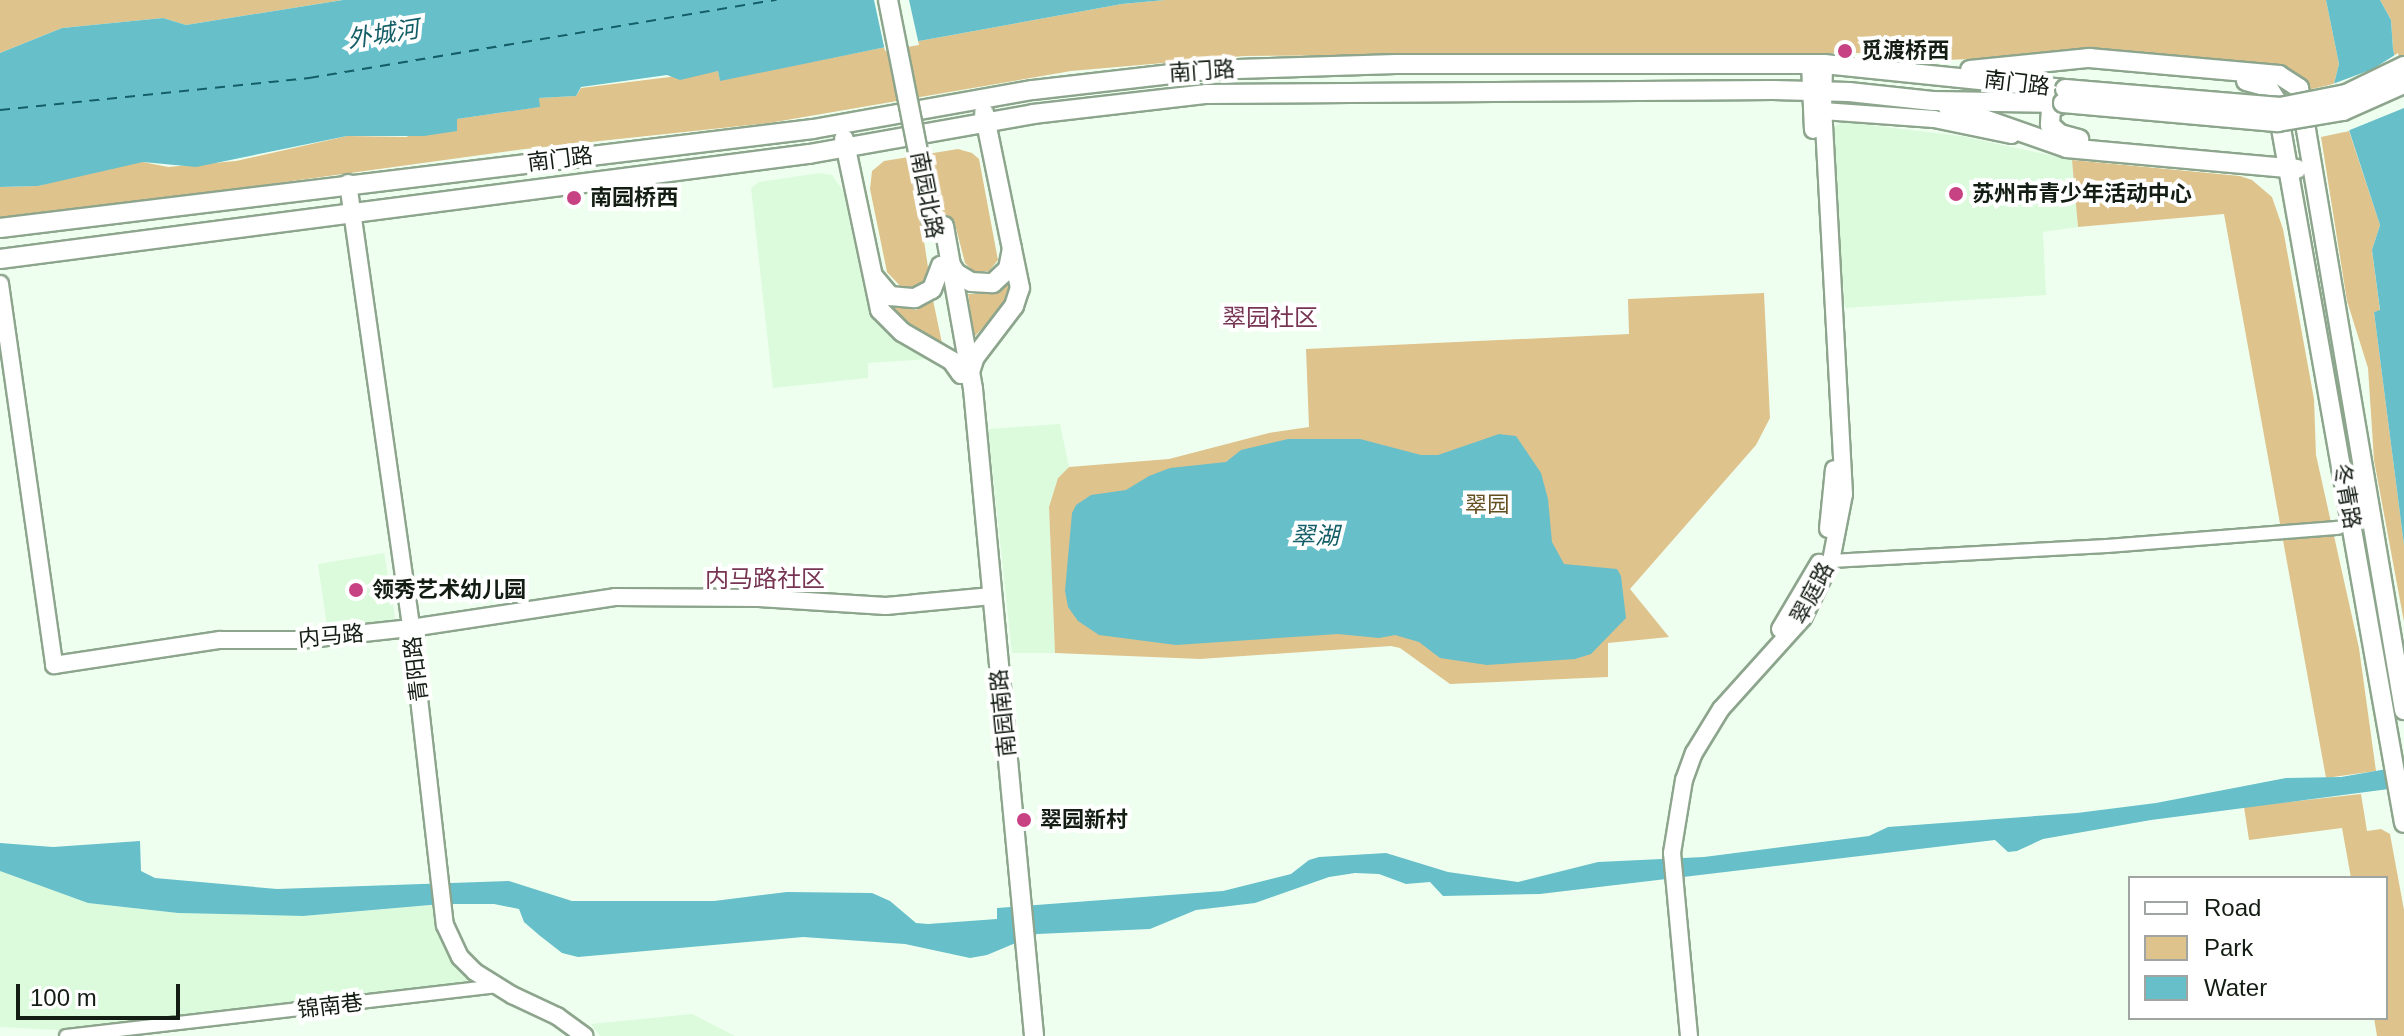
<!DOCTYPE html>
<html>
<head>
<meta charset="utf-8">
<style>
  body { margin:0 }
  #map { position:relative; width:2404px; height:1036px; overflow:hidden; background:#efffef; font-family:Arial,"Noto Sans SC",sans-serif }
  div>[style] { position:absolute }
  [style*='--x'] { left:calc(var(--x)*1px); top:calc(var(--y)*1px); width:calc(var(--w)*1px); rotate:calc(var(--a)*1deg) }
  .built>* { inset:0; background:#dbfbdc }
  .green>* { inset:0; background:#dec38d }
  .water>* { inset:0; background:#67bfca }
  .pier>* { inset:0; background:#efffef }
  .ferry>* { height:2px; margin-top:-1px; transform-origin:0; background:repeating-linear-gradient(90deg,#145e67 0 10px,transparent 0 18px) }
  .roads { filter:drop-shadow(2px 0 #8da58d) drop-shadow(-2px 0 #8da58d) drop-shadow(0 2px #8da58d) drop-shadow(0 -2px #8da58d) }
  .minor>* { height:12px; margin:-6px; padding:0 6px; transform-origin:6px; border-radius:6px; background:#fff }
  .tertiary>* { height:16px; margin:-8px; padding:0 8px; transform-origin:8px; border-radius:8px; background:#fff }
  .secondary>* { height:18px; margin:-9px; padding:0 9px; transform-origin:9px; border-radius:9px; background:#fff }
  .bridges { filter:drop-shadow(2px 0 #8da58d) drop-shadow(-2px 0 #8da58d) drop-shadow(0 2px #8da58d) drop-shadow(0 -2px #8da58d) }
  .secondary-bridge>* { height:18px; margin:-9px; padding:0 9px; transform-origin:9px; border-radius:9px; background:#fff }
  .dots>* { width:22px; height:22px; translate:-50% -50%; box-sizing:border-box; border:4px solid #fff; border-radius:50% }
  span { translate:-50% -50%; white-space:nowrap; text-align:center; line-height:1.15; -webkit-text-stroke:8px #fff; paint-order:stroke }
  .poi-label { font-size:22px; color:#141d14; font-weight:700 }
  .left { translate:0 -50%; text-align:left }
  .street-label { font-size:22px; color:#141d14 }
  .park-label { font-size:22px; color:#634e20 }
  .water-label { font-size:24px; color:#145e67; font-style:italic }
  .neighbourhood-label { font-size:24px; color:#773553 }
  .legend { position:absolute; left:2128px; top:876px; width:260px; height:144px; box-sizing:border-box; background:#fff; border:2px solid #a1a5a1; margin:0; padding:10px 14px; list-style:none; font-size:24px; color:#141d14 }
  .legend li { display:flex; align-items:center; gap:16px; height:40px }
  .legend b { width:40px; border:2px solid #a1a5a1 }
  .scale { position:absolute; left:16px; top:984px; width:164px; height:36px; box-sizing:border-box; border:4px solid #141d14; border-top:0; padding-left:10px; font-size:24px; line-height:28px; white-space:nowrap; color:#141d14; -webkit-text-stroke:6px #fff; paint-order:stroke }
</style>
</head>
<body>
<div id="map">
  <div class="built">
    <div style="clip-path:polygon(1844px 122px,1961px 136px,2072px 160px,2078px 227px,2043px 232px,2046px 295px,1845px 308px,1832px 135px,1833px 127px)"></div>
    <div style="clip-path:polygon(820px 173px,832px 175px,843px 191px,864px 290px,877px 322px,930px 359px,868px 363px,868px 378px,773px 388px,751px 188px,759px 182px)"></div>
    <div style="clip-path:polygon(1060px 424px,1069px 467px,1058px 478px,1049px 507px,1055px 653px,1012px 653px,988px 429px)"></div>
    <div style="clip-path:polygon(384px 553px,395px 617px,389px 623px,328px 633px,318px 564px)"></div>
    <div style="clip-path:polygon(0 871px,88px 903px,178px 913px,303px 916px,435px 905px,440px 938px,446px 949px,483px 985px,58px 1030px,0 1027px)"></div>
    <div style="clip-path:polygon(692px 1014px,735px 1036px,600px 1036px,591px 1024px)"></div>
  </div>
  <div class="green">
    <div style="clip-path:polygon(0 0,343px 0,186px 25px,163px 18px,62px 28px,0 53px)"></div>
    <div style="clip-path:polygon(1165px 0,2326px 0,2339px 64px,2334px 84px,2303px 91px,2301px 81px,2054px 55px,1947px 60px,1865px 53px,1244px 56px,1071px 71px,769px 123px,525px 149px,0 221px,0 187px,38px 186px,120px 164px,143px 162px,168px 167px,236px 161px,347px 136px,406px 137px,456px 119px,539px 107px,538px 98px,576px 96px,581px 88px,718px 71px,720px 80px,886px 47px,1122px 4px)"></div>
    <div style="clip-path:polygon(2380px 0,2404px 0,2404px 98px,2393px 49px,2391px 20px)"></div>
    <div style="clip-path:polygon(2349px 131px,2380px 225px,2372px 250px,2380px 311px,2374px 312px,2404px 545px,2404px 622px,2374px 460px,2368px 368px,2347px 301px,2321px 137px)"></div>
    <div style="clip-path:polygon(958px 149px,972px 153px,979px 159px,998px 260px,989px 271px,974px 272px,965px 263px,956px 228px,923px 234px,929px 274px,918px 287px,902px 288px,887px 272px,870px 189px,872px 171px,884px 161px)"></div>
    <div style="clip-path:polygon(2072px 160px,2240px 176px,2252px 180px,2272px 197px,2283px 229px,2314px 399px,2316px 455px,2359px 648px,2376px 771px,2326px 778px,2224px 214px,2078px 227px)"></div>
    <div style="clip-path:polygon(1005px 284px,1010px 286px,1005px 304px,974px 337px,968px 294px,991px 294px)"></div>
    <div style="clip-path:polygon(1764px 293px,1770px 418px,1756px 445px,1630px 589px,1669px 637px,1608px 643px,1608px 677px,1450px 684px,1400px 648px,1391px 646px,1200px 659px,1055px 653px,1049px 507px,1058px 478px,1069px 467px,1169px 459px,1269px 433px,1309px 427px,1306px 349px,1629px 334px,1628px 299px)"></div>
    <div style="clip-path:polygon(933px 300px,942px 343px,909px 328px,888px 304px,916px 310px)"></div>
    <div style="clip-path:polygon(2361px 794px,2367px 831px,2381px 829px,2390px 834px,2404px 910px,2404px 1036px,2377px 1036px,2374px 1018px,2386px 1018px,2386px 878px,2351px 878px,2342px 828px,2249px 840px,2244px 807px)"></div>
  </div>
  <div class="water">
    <div style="clip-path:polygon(343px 0,1165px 0,1122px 4px,886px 47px,720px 81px,718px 71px,680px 80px,667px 75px,581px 87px,576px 96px,539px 98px,540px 107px,457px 119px,457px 131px,424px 136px,347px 136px,196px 167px,143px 162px,38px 186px,0 187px,0 53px,62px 28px,163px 18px,186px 25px)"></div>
    <div style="clip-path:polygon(2326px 0,2380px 0,2391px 20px,2393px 49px,2404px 98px,2404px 545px,2374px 312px,2380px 310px,2372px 250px,2380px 225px,2334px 84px,2339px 64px)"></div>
    <div style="clip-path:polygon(1499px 434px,1516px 436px,1541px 473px,1548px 499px,1552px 542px,1564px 564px,1617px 569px,1621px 576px,1626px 618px,1591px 654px,1575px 659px,1487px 665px,1440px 658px,1419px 642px,1395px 635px,1379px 638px,1338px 634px,1176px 645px,1099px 635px,1078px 621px,1068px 607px,1065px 591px,1072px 513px,1076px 505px,1091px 495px,1126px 490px,1149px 476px,1170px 468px,1226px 462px,1241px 450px,1288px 439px,1360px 439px,1421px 455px,1438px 455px)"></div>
    <div style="clip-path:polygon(2404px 766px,2404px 787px,2151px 820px,2043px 839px,2017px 851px,2008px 852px,1995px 840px,1540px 894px,1443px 896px,1430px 882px,1406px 884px,1379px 874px,1355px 873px,1329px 877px,1255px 903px,1196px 910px,1150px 929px,1037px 934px,987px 955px,970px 958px,905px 944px,803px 937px,578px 957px,562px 953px,539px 935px,524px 922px,519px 909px,494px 904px,442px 904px,303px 916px,178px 913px,88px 903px,0 871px,0 843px,53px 847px,140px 841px,141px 871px,155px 878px,277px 889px,509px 881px,572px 901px,714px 901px,787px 892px,872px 893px,890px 901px,916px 923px,928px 924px,997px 919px,997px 908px,1223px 891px,1291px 874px,1309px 860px,1319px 857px,1386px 853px,1448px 872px,1518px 882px,1598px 862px,1704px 857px,1869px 836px,1888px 827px,2077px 813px,2156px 803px,2286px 778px,2341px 777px)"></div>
  </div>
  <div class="pier">
    <div style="clip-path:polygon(874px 0,909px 0,919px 45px,885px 51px)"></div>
    <div style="clip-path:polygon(2398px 53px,2404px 80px,2404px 108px,2345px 132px,2330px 85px,2373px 69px)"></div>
  </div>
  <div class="ferry">
    <div style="--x:0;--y:110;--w:311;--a:-5.9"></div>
    <div style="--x:309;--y:78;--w:474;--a:-9.5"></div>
  </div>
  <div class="roads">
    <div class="minor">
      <div style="--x:1831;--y:561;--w:276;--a:-3.1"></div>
      <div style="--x:2107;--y:546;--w:232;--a:-4.5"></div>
      <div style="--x:66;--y:1036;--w:435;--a:-6.6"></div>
    </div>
    <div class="tertiary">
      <div style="--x:1810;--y:64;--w:66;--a:87.4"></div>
      <div style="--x:1823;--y:111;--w:111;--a:4.1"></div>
      <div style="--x:1934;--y:119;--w:79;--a:11.7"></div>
      <div style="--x:348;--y:183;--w:449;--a:81.9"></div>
      <div style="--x:411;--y:628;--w:299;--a:83.5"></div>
      <div style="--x:445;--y:925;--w:35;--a:65"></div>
      <div style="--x:460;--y:957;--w:21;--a:45"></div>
      <div style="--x:475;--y:972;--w:44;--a:31.9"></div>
      <div style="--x:512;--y:995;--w:50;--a:25"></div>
      <div style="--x:557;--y:1016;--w:34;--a:36"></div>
      <div style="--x:0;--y:284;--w:385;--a:81.9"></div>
      <div style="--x:54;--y:665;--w:168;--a:-8.6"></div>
      <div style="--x:220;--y:640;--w:80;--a:0"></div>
      <div style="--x:300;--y:640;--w:112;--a:-6.2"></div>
      <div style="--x:411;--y:628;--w:206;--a:-8.6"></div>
      <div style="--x:615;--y:597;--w:144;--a:0.4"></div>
      <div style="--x:759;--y:598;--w:127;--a:3.6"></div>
      <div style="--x:886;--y:606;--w:106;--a:-5.4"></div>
      <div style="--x:1828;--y:529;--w:60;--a:-84.3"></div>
      <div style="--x:1780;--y:629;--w:77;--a:-59.4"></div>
      <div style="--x:1689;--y:1036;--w:184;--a:-95.3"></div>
      <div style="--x:1672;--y:853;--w:74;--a:-80.7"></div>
      <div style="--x:1684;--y:780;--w:29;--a:-70"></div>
      <div style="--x:1694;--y:753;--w:52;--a:-58.5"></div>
      <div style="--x:1721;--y:709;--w:122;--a:-48"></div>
      <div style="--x:1803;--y:618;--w:64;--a:-63.8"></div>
      <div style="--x:1831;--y:561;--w:68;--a:-79"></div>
      <div style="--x:1844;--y:494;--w:384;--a:-93.1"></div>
      <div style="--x:1823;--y:111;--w:47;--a:-88.8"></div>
    </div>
    <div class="secondary">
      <div style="--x:1970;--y:70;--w:120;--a:-5.8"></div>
      <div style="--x:2089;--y:58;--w:191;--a:5.1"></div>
      <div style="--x:2279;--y:75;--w:24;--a:33"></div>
      <div style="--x:2299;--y:88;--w:631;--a:80.42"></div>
      <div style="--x:2246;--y:81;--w:23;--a:15"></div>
      <div style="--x:2268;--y:87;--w:15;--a:58"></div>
      <div style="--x:2276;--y:100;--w:734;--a:79.96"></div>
      <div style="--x:2063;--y:103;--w:13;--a:153"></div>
      <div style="--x:2051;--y:109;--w:16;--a:94"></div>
      <div style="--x:2050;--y:125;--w:13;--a:42"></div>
      <div style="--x:2060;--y:134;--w:20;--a:15"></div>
      <div style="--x:1947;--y:106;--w:127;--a:19.3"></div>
      <div style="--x:2067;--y:148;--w:231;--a:5.2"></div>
      <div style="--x:844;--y:139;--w:175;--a:78.1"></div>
      <div style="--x:880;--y:310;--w:31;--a:45"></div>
      <div style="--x:902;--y:332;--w:58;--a:30.1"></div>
      <div style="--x:952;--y:361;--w:16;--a:55"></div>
      <div style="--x:944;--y:226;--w:166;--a:79.9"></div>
      <div style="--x:973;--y:389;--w:650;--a:84.61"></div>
      <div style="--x:0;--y:228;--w:819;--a:-6.94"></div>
      <div style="--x:813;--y:129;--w:223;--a:-10.1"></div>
      <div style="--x:1033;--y:90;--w:174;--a:-6.6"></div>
      <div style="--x:1206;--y:70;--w:190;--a:-1.8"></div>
      <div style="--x:1396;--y:64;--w:428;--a:0"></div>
      <div style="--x:1824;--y:64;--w:242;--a:5.9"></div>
      <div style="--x:0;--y:259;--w:816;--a:-7.4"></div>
      <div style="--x:809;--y:154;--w:228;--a:-10.1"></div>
      <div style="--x:1033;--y:114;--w:175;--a:-6.6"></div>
      <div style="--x:1207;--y:94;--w:566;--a:-0.4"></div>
      <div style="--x:1773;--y:90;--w:76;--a:1.5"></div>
      <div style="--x:1849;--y:92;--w:84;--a:6.1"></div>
      <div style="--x:1933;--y:101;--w:130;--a:0.9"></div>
      <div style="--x:951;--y:265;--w:9;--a:58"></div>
      <div style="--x:956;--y:273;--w:17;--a:31"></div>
      <div style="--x:971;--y:282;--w:22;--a:3"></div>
      <div style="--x:993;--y:283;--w:21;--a:-43"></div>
      <div style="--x:1008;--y:269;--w:21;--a:-79"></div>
      <div style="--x:874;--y:277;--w:25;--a:50"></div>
      <div style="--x:890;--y:296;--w:25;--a:5"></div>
      <div style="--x:915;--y:298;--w:19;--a:-28"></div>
      <div style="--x:932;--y:289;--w:25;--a:-69"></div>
      <div style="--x:970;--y:372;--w:16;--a:-72"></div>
      <div style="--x:975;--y:357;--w:64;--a:-52.6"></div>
      <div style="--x:1014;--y:306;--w:19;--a:-72"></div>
      <div style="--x:1020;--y:288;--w:179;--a:-101.6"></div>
    </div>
  </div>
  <div class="bridges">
    <div class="secondary-bridge">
      <div style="--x:888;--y:0;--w:232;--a:78.8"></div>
      <div style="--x:2065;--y:89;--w:216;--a:4.8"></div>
      <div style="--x:2280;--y:107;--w:67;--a:-11.1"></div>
      <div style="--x:2346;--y:94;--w:64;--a:-25.8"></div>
      <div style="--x:2063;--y:103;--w:216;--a:5.1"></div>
      <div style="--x:2278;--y:122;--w:66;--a:-9.6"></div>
      <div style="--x:2343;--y:111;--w:67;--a:-23.9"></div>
    </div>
  </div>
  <div class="dots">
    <div style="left:1845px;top:51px;background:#c74283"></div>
    <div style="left:1956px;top:194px;background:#c74283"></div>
    <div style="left:574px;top:198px;background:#c74283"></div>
    <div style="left:356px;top:590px;background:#c74283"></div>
    <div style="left:1024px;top:820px;background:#c74283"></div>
  </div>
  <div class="poi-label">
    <span class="left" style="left:1861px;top:51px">觅渡桥西</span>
    <span class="left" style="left:1972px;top:194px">苏州市青少年活动中心</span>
    <span class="left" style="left:590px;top:198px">南园桥西</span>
    <span class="left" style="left:372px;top:590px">领秀艺术幼儿园</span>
    <span class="left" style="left:1040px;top:820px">翠园新村</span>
  </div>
  <div class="street-label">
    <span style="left:1202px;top:71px;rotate:-4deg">南门路</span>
    <span style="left:2017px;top:83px;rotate:7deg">南门路</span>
    <span style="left:560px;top:159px;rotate:-7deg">南门路</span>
    <span style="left:927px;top:195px;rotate:79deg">南园北路</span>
    <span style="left:2347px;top:496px;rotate:80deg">冬青路</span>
    <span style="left:1812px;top:593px;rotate:-62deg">翠庭路</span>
    <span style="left:331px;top:636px;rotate:-5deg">内马路</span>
    <span style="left:416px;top:669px;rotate:-97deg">青阳路</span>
    <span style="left:1003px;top:713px;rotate:-96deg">南园南路</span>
    <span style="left:330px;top:1006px;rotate:-7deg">锦南巷</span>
  </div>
  <div class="park-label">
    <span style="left:1487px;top:505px">翠园</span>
  </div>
  <div class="water-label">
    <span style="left:383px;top:34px;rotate:-9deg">外城河</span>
    <span style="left:1315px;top:536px">翠湖</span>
  </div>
  <div class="neighbourhood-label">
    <span style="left:1270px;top:318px">翠园社区</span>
    <span style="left:765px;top:579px">内马路社区</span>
  </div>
  <ul class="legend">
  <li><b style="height:10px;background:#fff"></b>Road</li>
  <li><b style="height:22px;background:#dec38d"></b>Park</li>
  <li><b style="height:22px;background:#67bfca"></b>Water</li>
  </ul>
  <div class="scale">100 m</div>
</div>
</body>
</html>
